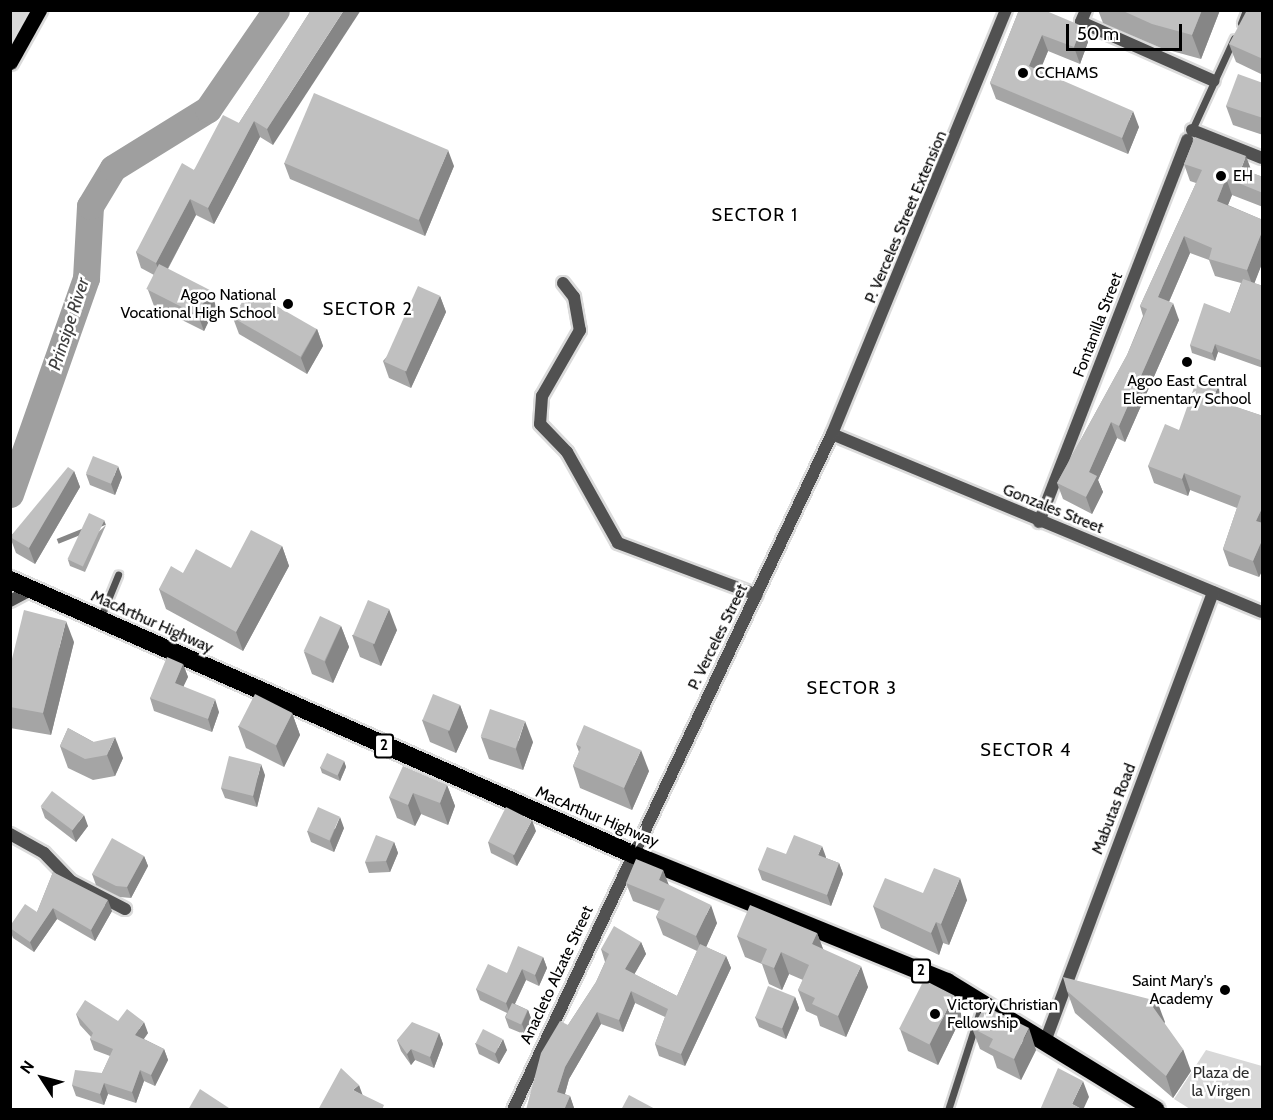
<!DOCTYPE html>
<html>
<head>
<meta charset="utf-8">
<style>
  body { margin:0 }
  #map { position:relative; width:1273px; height:1120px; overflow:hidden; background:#fff; font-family:Cabin,sans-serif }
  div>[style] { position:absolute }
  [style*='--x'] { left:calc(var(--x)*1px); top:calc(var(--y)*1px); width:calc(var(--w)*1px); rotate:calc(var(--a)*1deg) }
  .green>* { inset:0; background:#d8d8d8 }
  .river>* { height:27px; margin:-13.5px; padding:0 13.5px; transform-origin:13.5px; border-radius:13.5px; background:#9f9f9f }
  .roads { filter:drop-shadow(2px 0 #dbdbdb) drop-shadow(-2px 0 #dbdbdb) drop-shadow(0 2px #dbdbdb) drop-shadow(0 -2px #dbdbdb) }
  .lane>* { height:7px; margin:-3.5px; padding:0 3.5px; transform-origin:3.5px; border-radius:3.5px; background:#515151 }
  .street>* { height:12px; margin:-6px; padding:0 6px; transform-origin:6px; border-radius:6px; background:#515151 }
  .primary>* { height:15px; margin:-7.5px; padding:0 7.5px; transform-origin:7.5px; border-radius:7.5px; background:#000 }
  .highway>* { height:18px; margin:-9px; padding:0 9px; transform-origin:9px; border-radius:9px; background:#000 }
  .wall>* { inset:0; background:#a5a5a5 }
  .shaded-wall>* { inset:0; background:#868686; transform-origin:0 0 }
  .building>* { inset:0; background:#c0c0c0; transform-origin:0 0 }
  .dots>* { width:16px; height:16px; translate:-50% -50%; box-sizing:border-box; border:3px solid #fff; border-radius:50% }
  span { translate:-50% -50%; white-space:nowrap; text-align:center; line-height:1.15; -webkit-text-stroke:5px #fff; paint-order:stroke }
  .shield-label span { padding:2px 4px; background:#fff; border:2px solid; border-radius:4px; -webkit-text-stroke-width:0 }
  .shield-label { font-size:15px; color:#000; font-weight:700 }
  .poi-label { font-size:16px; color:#000 }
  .left { translate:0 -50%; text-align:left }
  .right { translate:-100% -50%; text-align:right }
  .street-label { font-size:16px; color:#000 }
  .park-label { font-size:16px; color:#2f2f2f }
  .neighbourhood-label { font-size:18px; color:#000; letter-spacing:1.5px }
  .water-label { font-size:18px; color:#404040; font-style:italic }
  .frame { position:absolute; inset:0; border:12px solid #000; pointer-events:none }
  .north { position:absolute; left:12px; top:1048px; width:60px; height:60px; -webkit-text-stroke:4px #fff; paint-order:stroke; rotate:306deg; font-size:16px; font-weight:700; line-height:24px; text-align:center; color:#000 }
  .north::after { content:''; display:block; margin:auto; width:21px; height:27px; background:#000; clip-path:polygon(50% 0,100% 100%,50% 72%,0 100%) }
  .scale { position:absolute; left:1066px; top:24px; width:116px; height:27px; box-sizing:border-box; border:3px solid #000; border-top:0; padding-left:8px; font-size:18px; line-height:21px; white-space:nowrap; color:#000; -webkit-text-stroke:4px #fff; paint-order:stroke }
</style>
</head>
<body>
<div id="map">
  <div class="green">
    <div style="clip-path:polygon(11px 11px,31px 11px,11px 45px)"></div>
    <div style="clip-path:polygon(1206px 1050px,1262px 1066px,1262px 1109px,1190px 1109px,1174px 1099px)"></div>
  </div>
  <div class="river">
    <div style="--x:10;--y:494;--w:229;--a:-70.6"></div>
    <div style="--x:86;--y:278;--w:72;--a:-86.8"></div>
    <div style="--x:90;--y:206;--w:44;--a:-58.8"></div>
    <div style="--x:113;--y:168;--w:112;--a:-31.8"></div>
    <div style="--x:208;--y:109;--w:120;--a:-55.5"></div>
  </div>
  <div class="roads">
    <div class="lane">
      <div style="--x:1241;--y:23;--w:14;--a:-69"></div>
      <div style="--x:1191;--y:132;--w:103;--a:-65.4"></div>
      <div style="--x:100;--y:619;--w:48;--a:-67.8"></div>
      <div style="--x:948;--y:1110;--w:111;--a:-72.2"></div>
    </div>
    <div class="street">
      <div style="--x:1086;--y:10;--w:13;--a:113"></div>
      <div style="--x:1081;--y:22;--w:145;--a:23.9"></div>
      <div style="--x:1192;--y:130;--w:75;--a:21.8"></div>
      <div style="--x:563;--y:283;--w:18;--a:52"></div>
      <div style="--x:574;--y:297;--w:34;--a:80"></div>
      <div style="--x:580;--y:330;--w:76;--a:119.9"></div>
      <div style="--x:542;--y:396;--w:28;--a:94"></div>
      <div style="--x:540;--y:424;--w:39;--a:46"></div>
      <div style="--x:567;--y:452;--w:104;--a:60.7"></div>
      <div style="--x:618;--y:543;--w:148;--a:20.5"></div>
      <div style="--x:832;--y:434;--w:465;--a:22.5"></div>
      <div style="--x:1039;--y:522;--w:410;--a:-68.8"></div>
      <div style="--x:10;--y:601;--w:26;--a:-28"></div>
      <div style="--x:10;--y:834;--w:39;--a:29"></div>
      <div style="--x:44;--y:853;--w:39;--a:46"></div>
      <div style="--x:71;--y:881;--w:61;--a:27.4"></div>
      <div style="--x:1046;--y:1039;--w:477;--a:-69.5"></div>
      <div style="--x:513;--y:1110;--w:747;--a:-64.74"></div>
      <div style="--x:832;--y:434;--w:458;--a:-67.7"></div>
    </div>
    <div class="primary">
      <div style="--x:10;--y:62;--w:60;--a:-60.9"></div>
    </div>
    <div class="highway">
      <div style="--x:10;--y:580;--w:680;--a:23.77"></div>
      <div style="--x:632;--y:854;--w:340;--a:22.1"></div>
      <div style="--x:947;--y:982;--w:245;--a:31.5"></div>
    </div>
  </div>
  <div class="wall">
    <div style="clip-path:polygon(311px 10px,273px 145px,260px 137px,214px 224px,196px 215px,168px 269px,216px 306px,204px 331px,154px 306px,148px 290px,154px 275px,141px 268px,136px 252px,194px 170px,239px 123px)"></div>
    <div style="clip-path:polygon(1019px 10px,1088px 42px,1080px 64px,1048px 51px,1040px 71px,1139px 127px,1128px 154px,996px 99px,990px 83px)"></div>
    <div style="clip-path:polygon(1098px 10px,1220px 10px,1201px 59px,1161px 48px,1103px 23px)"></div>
    <div style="clip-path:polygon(1263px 10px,1263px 75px,1236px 62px,1229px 44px)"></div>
    <div style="clip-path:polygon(1263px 83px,1263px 135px,1233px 125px,1226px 106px)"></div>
    <div style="clip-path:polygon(284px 163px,454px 166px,425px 236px,290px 179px)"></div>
    <div style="clip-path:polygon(1184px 164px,1252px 172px,1252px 173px,1263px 177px,1263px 207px,1232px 195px,1228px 205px,1263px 220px,1263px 261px,1254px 283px,1263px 286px,1263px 368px,1218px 352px,1215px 361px,1192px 353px,1190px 345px,1230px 313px,1241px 283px,1215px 276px,1209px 260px,1190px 253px,1169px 302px,1179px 320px,1125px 442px,1117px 438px,1098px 480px,1103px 492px,1092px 514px,1063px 499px,1057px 483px,1127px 355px,1143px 316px,1140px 306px,1196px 183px,1190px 181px)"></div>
    <div style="clip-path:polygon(440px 296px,446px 312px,411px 388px,389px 378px,383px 361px)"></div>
    <div style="clip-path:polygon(233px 318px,317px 329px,323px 346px,307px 374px,239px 334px)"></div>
    <div style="clip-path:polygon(1224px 403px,1263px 416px,1263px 569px,1259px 577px,1229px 566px,1223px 549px,1237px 508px,1190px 490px,1188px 496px,1154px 483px,1148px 466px,1179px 430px)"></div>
    <div style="clip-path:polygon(74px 471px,80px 487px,35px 564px,16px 553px,10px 537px)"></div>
    <div style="clip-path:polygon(86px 474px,122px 477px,115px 495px,90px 485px)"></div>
    <div style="clip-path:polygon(106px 525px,85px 572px,70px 566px,68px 560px)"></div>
    <div style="clip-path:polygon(282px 546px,289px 566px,243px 651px,166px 609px,159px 589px,183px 573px,231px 568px)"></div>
    <div style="clip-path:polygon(341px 626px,349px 647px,333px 683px,312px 674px,304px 652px)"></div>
    <div style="clip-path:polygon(397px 630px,381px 666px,360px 657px,352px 635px)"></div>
    <div style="clip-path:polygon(74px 642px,51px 735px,10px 728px,10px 667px)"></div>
    <div style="clip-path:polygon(183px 664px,188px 677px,183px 686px,219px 712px,212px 732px,154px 711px,150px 698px)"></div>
    <div style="clip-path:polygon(460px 705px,468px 727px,456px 753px,430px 742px,422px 720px)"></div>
    <div style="clip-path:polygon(292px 713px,300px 735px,284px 767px,246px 748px,238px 726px)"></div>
    <div style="clip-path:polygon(68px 728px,123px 758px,115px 776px,93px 780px,68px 768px,60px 746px)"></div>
    <div style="clip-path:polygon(481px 737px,533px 742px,523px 770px,489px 759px)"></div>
    <div style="clip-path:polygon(576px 744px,649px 771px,632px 810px,580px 788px,573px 766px,579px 752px)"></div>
    <div style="clip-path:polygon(344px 761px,346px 767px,340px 781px,322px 773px,320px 767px)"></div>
    <div style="clip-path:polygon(265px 775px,257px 807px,225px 798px,221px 788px)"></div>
    <div style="clip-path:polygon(447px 785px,455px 806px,448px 825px,421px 814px,415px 826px,397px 818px,389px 797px)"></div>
    <div style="clip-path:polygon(41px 807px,88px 826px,76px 842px,45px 818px)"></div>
    <div style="clip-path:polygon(344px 828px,334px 852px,311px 842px,307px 831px)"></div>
    <div style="clip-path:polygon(536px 831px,517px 866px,491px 853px,488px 842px)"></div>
    <div style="clip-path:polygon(394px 842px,398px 853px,390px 872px,369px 873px,365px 862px)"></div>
    <div style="clip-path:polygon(786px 854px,826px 857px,826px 858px,839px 863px,843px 874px,831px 906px,762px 880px,758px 869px)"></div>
    <div style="clip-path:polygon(144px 856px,148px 866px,131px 898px,120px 897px,96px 885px,92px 874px)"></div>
    <div style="clip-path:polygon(663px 870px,668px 885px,717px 923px,706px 947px,726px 956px,731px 968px,685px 1066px,659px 1056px,655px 1044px,665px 1017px,635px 1003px,623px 1032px,601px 1024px,569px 1079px,565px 1094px,570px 1096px,574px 1108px,526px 1110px,568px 1025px,596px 982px,605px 962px,601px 949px,641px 942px,646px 954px,634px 974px,677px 996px,697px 951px,663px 935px,656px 917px,659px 911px,633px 901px,626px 883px)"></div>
    <div style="clip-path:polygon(53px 872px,112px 911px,95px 941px,57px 919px,34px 952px,13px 938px,10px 930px,10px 926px,37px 912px)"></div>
    <div style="clip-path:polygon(923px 893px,967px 900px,949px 945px,943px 943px,939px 955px,881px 928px,873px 906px)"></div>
    <div style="clip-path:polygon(817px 933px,823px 949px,868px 987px,846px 1037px,820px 1026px,817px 1016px,806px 1011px,798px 990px,803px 980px,789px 974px,782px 990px,769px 984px,762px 964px,745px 957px,737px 936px)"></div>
    <div style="clip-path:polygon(543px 957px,547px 968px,539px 986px,526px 980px,515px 1004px,528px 1010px,532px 1021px,526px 1035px,509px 1028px,505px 1017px,507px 1013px,480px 1000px,476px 989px,507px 973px)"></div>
    <div style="clip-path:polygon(1067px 991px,1157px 1001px,1164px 1023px,1191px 1071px,1173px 1098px,1075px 1013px)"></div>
    <div style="clip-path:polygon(795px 997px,799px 1008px,786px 1039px,759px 1027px,755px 1017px)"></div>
    <div style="clip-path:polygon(76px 1014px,118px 1021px,148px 1033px,144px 1039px,164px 1049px,168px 1060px,155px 1086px,144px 1081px,136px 1103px,108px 1094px,104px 1105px,76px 1096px,72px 1085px,102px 1073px,110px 1056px,94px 1050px,90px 1039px,91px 1037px,80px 1025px)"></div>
    <div style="clip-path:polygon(962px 1016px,938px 1065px,908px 1051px,900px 1029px)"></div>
    <div style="clip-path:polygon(972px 1028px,1036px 1050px,1021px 1080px,997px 1068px,993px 1056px,980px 1049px)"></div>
    <div style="clip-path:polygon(439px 1033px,443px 1044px,434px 1068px,415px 1060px,411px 1065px,401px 1051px,397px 1040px)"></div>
    <div style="clip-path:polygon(475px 1043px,507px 1050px,499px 1064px,479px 1054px)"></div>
  </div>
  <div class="shaded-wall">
    <div style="clip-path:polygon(344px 10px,361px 10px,273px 145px,267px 129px)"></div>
    <div style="clip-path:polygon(1202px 10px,1220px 10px,1201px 59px,1192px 35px)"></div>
    <div style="clip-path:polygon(1082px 26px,1088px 42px,1080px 64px,1074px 47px)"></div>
    <div style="clip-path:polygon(1042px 35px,1048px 51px,1035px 82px,1029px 66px)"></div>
    <div style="clip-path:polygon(1133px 111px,1139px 127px,1128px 154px,1122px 138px)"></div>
    <div style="clip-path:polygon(254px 121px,260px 137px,214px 224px,208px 208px)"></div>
    <div style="clip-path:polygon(448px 150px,454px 166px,425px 236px,419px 220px)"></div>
    <div style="clip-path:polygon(1246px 156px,1252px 172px,1247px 185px,1241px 169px)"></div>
    <div style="clip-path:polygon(1226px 178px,1232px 195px,1223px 217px,1217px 201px)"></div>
    <div style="clip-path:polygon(190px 199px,196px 215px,162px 279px,156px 263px)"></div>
    <div style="clip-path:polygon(1263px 229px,1263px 261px,1253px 287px,1247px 270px)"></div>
    <div style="clip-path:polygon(1184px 236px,1190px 253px,1164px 313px,1158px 297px)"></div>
    <div style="clip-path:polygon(210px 290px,216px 306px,204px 331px,198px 315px)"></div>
    <div style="clip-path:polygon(440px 296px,446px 312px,411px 388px,405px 371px)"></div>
    <div style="clip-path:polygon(1173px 303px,1179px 320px,1125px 442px,1119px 426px)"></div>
    <div style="clip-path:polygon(317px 329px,323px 346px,307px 374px,301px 358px)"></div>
    <div style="clip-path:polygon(1215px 344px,1218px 352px,1215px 361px,1212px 353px)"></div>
    <div style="clip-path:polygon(1218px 386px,1224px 403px,1213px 399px)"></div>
    <div style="clip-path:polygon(1111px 422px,1117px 438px,1098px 480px,1103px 492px,1092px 514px,1086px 497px,1089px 472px)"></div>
    <div style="clip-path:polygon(118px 466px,122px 477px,115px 495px,111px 484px)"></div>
    <div style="clip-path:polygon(74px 471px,80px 487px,35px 564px,29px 548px)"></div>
    <div style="clip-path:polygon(1184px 473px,1190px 490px,1188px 496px,1182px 479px)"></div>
    <div style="clip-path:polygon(1263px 506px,1263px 535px,1256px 521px)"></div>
    <div style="left:104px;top:520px;width:5px;height:51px;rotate:68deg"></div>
    <div style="clip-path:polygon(1263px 538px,1263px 569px,1259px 577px,1253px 561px)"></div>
    <div style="clip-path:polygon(282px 546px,289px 566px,243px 651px,236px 632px)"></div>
    <div style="clip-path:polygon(389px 609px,397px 630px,381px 666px,373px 645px)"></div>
    <div style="clip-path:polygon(66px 621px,74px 642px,51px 735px,43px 713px)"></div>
    <div style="clip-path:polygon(341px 626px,349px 647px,333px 683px,325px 662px)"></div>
    <div style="clip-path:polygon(183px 664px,188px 677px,179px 696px,175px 683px)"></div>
    <div style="clip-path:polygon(215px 699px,219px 712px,212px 732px,208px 719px)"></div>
    <div style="clip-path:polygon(460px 705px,468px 727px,456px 753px,448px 732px)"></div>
    <div style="clip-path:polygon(292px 713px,300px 735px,284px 767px,276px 746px)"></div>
    <div style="clip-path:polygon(525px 721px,533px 742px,523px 770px,516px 749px)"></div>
    <div style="clip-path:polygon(115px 737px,123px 758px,115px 776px,107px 755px)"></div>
    <div style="clip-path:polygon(641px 750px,649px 771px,632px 810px,624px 788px)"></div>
    <div style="clip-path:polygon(344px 761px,346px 767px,340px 781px,338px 775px)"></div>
    <div style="clip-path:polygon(261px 764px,265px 775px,257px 807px,253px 796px)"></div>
    <div style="clip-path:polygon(447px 785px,455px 806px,448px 825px,440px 803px)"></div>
    <div style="clip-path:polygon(413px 793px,421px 814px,415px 826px,408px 805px)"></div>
    <div style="clip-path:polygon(84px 815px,88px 826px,76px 842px,72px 831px)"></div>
    <div style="clip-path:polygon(340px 817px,344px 828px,334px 852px,330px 841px)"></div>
    <div style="clip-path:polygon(532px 820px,536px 831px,517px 866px,513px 856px)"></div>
    <div style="clip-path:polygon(394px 842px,398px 853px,390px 872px,386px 861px)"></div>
    <div style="clip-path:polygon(822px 846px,826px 857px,822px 866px,818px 855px)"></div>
    <div style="clip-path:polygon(144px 856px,148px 866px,131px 898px,127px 887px)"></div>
    <div style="clip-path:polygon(839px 863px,843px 874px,831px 906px,827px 895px)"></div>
    <div style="clip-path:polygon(663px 870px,670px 888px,659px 880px)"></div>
    <div style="clip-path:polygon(960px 878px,967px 900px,949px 945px,941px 924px)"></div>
    <div style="clip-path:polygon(108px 900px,112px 911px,95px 941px,91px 930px)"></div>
    <div style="clip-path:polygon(711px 905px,717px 923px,703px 954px,696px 936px)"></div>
    <div style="clip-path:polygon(53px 908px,57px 919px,34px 952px,30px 942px)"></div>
    <div style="clip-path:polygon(936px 922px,943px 943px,939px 955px,931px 933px)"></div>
    <div style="clip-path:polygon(817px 933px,825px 954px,812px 944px)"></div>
    <div style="clip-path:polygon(641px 942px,646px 954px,630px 982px,625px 969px)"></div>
    <div style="clip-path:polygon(781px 952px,789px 974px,782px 990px,774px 968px)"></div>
    <div style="clip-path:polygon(726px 956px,731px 968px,685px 1066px,681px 1054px)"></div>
    <div style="clip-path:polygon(543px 957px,547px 968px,539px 986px,535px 975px)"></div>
    <div style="clip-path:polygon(861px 966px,868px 987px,846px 1037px,838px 1016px)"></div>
    <div style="clip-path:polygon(522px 969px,526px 980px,510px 1014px,506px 1003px)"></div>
    <div style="clip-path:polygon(631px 991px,635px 1003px,623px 1032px,619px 1020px)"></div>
    <div style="clip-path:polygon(954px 995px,962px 1016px,938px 1065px,930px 1044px)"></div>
    <div style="clip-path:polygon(795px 997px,799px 1008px,786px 1039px,782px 1028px)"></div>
    <div style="clip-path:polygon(1157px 1001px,1165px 1022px,1161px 1029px,1153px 1007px)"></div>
    <div style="clip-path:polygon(528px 1010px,532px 1021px,526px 1035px,522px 1024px)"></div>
    <div style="clip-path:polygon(597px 1012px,601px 1024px,569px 1079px,562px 1104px,557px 1092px,565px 1067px)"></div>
    <div style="clip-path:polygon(144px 1022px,148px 1033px,139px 1045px,135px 1035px)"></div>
    <div style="clip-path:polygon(1029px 1028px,1036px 1050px,1021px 1080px,1014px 1059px)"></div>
    <div style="clip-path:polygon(439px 1033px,443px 1044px,434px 1068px,430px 1057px)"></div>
    <div style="clip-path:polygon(503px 1039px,507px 1050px,499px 1064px,495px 1054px)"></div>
    <div style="clip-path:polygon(164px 1049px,168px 1060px,155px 1086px,151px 1075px)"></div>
    <div style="clip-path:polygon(411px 1049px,415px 1060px,411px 1065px,407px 1054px)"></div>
    <div style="clip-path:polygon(1183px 1049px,1191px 1071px,1173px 1098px,1166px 1076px)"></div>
    <div style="clip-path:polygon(140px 1070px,144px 1081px,136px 1103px,132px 1092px)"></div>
    <div style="clip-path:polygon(1083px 1081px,1089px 1097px,1083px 1110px,1072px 1104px)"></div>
    <div style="clip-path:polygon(104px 1083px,108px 1094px,104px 1105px,100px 1094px)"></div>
    <div style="clip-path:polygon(359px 1085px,363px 1096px,353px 1090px)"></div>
    <div style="clip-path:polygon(570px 1096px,574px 1108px,573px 1110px,564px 1110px)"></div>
  </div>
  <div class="building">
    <div style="clip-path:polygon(311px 10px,344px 10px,267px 129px,254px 121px,208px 208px,190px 199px,156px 263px,136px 252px,182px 163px,194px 170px,223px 115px,239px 123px)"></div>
    <div style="clip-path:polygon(1019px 10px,1044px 10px,1082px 26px,1074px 47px,1042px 35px,1029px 66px,1133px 111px,1122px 138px,990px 83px)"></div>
    <div style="clip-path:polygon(1121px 10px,1202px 10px,1192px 35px,1152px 24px)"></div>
    <div style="clip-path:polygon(1247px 10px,1263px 10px,1263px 59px,1229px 44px)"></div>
    <div style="clip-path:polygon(1238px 74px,1263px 83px,1263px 118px,1226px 106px)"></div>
    <div style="left:314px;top:93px;width:146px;height:76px;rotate:23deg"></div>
    <div style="clip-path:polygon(1195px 137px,1246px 156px,1241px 169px,1263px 177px,1263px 193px,1226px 178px,1217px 201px,1263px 220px,1263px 229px,1247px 270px,1209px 259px,1212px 248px,1184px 236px,1158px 297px,1173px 303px,1119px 426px,1111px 422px,1089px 472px,1097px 476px,1086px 497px,1057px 483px,1127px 355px,1147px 309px,1140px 306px,1202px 170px,1184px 164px)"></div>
    <div style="left:159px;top:264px;width:57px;height:28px;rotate:27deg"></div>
    <div style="clip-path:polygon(1243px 279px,1263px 286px,1263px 361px,1215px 344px,1212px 353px,1190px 345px,1204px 303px,1230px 313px)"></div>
    <div style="left:418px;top:286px;width:24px;height:83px;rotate:24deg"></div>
    <div style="left:249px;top:290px;width:78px;height:32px;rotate:30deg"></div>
    <div style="clip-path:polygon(1197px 379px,1218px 386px,1213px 399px,1263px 416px,1263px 506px,1256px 521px,1263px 523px,1263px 538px,1253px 561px,1223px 549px,1241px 496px,1184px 473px,1182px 479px,1148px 466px,1165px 424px,1179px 430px)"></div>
    <div style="left:93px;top:456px;width:27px;height:19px;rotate:22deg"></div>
    <div style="clip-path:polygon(68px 467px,74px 471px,29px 548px,10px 537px)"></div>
    <div style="left:89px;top:513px;width:17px;height:51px;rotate:25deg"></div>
    <div style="clip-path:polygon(251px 530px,282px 546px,236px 632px,159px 589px,171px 566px,183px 573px,196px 549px,231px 568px)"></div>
    <div style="left:368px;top:600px;width:23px;height:38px;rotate:23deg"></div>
    <div style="clip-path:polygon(24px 610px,66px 621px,43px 713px,10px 707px,10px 667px)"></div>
    <div style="left:320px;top:616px;width:23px;height:39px;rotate:25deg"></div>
    <div style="clip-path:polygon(167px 657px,183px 664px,175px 683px,215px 699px,208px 719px,150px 698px)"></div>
    <div style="left:255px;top:694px;width:42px;height:36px;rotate:27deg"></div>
    <div style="left:433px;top:694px;width:29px;height:28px;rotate:22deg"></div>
    <div style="left:490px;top:709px;width:37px;height:29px;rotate:19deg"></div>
    <div style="clip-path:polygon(584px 725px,641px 750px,624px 788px,573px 766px,581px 747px,576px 744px)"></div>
    <div style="clip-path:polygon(68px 728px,93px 742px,115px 737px,107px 755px,85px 759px,60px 746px)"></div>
    <div style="left:327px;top:753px;width:19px;height:16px;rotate:25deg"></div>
    <div style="left:229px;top:756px;width:33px;height:33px;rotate:14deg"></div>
    <div style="clip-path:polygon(403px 766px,447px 785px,440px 803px,413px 793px,408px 805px,389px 797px)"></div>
    <div style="left:52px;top:791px;width:40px;height:19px;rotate:37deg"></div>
    <div style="left:318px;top:807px;width:24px;height:26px;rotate:24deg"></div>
    <div style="left:506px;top:807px;width:29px;height:39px;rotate:27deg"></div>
    <div style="clip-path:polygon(376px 835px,394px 842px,386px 861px,365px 862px)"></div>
    <div style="clip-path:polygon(794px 835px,822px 846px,818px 855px,839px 863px,827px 895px,758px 869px,767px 847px,786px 854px)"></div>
    <div style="clip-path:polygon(112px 838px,144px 856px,127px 887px,116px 886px,92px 874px)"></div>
    <div style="clip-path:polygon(636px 859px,663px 870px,659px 880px,711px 905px,696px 936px,656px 917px,665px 899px,626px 883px)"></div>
    <div style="clip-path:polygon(934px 868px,960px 878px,941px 924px,936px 922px,931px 933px,873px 906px,885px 878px,923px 893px)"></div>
    <div style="clip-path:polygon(53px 872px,108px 900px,91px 930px,53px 908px,30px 942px,10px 928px,10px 926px,25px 904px,37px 912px)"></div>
    <div style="clip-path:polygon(750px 905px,817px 933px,812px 944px,861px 966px,838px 1016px,812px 1004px,815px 998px,798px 990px,809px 965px,781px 952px,774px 968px,761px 963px,767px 949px,737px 936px)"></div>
    <div style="clip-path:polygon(614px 926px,641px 942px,625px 969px,677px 996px,700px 944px,726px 956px,681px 1054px,655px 1044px,668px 1009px,631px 991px,619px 1020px,597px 1012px,565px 1067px,557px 1092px,570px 1096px,564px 1110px,526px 1110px,541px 1053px,560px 1021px,568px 1025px,596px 982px,609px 954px,601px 949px)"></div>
    <div style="clip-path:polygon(518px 946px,543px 957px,535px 975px,522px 969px,506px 1003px,476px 989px,488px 964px,507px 973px)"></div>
    <div style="clip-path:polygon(1063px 977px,1157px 1001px,1153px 1007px,1183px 1049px,1166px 1076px,1067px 991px)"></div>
    <div style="left:924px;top:980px;width:34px;height:55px;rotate:27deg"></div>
    <div style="left:768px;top:986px;width:29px;height:34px;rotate:22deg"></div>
    <div style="clip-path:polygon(85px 1000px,118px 1021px,127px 1009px,144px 1022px,135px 1035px,164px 1049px,151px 1075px,140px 1070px,132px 1092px,104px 1083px,100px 1094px,72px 1085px,75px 1070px,102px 1073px,113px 1049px,90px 1039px,93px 1033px,76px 1014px)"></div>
    <div style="left:512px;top:1003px;width:17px;height:16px;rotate:24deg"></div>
    <div style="clip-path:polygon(985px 1006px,1029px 1028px,1014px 1059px,989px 1047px,993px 1039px,972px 1028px)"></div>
    <div style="clip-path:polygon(412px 1022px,439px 1033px,430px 1057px,411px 1049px,407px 1054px,397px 1040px)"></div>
    <div style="left:483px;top:1029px;width:22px;height:16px;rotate:27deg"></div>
    <div style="clip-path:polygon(341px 1068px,359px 1085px,353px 1090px,384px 1105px,382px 1110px,318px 1110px)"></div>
    <div style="clip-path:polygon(1058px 1068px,1083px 1081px,1072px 1104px,1084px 1110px,1040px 1110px)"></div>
    <div style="clip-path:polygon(200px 1089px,232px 1110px,188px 1110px)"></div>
    <div style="clip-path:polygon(629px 1095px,657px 1110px,621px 1110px)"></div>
  </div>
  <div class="dots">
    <div style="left:1023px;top:73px;background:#000"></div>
    <div style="left:1221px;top:176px;background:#000"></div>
    <div style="left:288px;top:304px;background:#000"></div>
    <div style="left:1187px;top:362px;background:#000"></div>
    <div style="left:1225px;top:990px;background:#000"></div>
    <div style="left:935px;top:1014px;background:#000"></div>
  </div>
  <div class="shield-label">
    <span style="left:384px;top:746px">2</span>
    <span style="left:921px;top:971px">2</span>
  </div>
  <div class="poi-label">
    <span class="left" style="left:1035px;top:73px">CCHAMS</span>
    <span class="left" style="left:1233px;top:176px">EH</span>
    <span class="right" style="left:276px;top:304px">Agoo National<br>Vocational High School</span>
    <span style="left:1187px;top:390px">Agoo East Central<br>Elementary School</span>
    <span class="right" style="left:1213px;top:990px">Saint Mary's<br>Academy</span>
    <span class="left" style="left:947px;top:1014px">Victory Christian<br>Fellowship</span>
  </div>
  <div class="street-label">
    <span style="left:906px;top:217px;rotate:-67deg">P. Verceles Street Extension</span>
    <span style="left:1098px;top:325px;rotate:-69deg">Fontanilla Street</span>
    <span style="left:1053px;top:509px;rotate:22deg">Gonzales Street</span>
    <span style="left:152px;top:622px;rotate:24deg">MacArthur Highway</span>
    <span style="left:718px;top:637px;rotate:-64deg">P. Verceles Street</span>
    <span style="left:1114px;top:809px;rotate:-69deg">Mabutas Road</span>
    <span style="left:597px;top:817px;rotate:23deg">MacArthur Highway</span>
    <span style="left:557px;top:975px;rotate:-65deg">Anacleto Alzate Street</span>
  </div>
  <div class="park-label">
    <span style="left:1221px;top:1082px">Plaza de<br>la Virgen</span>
  </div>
  <div class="neighbourhood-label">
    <span style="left:755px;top:215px">SECTOR 1</span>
    <span style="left:368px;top:309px">SECTOR 2</span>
    <span style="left:852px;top:688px">SECTOR 3</span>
    <span style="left:1026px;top:750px">SECTOR 4</span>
  </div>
  <div class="water-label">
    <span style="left:69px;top:324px;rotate:-72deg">Prinsipe River</span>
  </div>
  <div class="frame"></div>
  <div class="north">N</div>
  <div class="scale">50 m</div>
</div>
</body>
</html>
